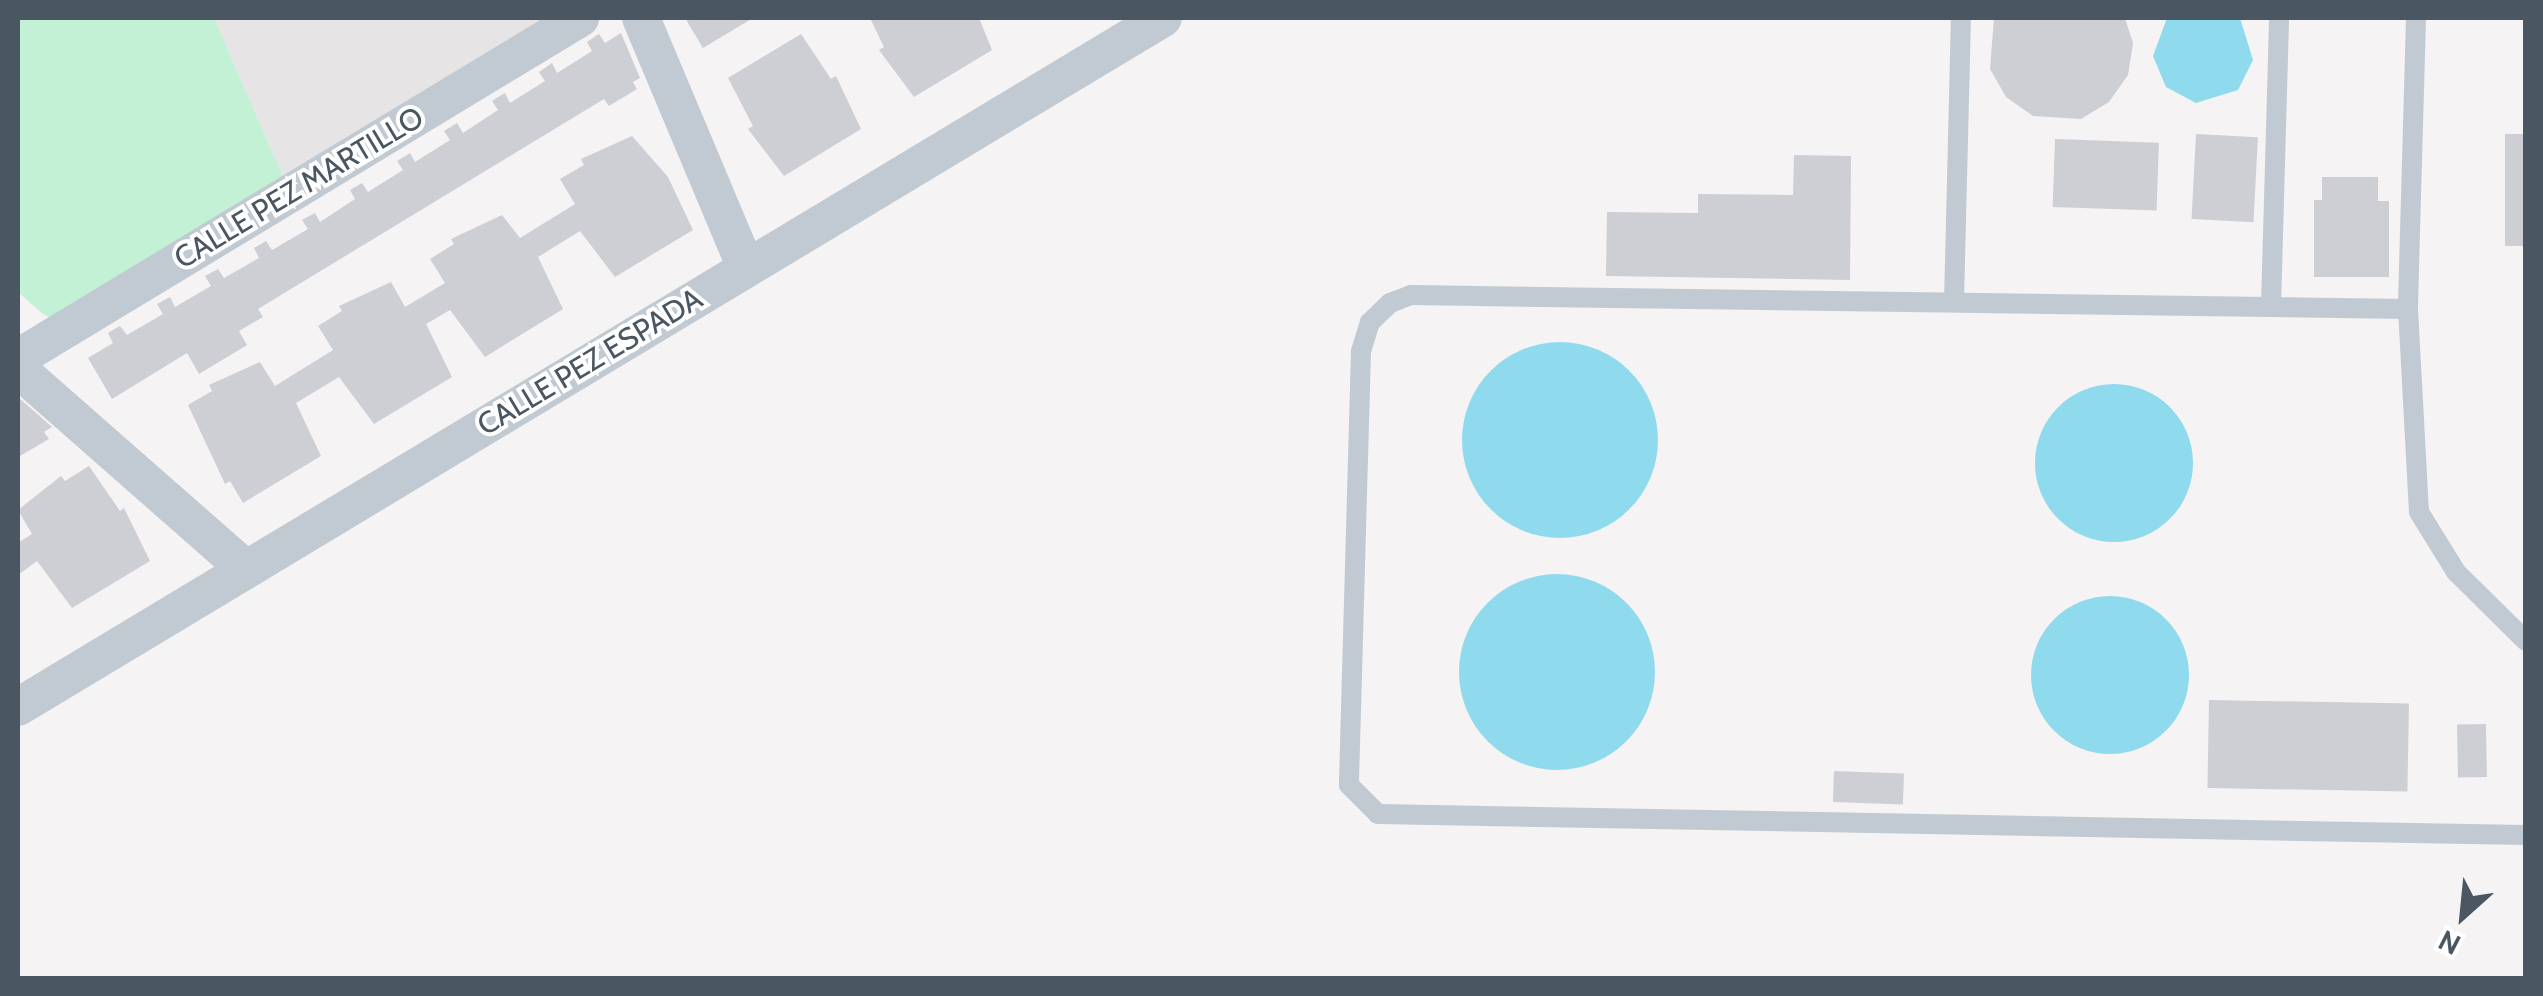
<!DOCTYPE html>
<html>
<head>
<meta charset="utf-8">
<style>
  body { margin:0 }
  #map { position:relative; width:2543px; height:996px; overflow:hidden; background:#f5f3f3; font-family:Cabin,sans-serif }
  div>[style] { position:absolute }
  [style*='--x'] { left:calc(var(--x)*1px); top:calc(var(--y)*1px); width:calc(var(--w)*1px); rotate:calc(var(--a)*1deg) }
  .education>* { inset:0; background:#e6e4e5 }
  .green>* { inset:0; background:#c3f1d5 }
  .water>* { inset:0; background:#90daee }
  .round { border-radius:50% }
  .building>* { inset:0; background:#cdcfd5; transform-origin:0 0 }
  .lane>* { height:20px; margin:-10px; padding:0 10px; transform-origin:10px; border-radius:10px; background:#c1cad2 }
  .street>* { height:38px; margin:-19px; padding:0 19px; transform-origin:19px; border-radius:19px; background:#c1cad2 }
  span { translate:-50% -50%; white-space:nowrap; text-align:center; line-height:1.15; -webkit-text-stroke:8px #fff; paint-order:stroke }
  .street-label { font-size:30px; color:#4a5661 }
  .frame { position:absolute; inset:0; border:20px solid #4a5661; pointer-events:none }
  .north { position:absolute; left:2413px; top:866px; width:100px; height:100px; -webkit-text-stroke:8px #fff; paint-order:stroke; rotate:207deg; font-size:28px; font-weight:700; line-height:40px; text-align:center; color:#4a5661 }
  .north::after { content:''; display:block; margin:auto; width:35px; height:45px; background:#4a5661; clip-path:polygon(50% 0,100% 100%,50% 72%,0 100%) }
</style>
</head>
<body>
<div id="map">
  <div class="education">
    <div style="clip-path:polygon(214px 18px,561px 18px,288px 188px)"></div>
  </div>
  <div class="green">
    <div style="clip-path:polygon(18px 18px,214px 18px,288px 188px,50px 318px,43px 314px,18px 292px)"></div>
  </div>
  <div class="water">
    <div style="clip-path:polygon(2167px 18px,2240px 18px,2253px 60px,2238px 90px,2196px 103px,2166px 87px,2153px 56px)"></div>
    <div class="round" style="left:1462px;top:342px;width:196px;height:196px"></div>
    <div class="round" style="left:2035px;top:384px;width:158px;height:158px"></div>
    <div class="round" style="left:1459px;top:574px;width:196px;height:196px"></div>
    <div class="round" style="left:2031px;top:596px;width:158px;height:158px"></div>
  </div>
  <div class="building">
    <div style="clip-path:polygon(685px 18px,753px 18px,703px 48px)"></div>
    <div style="clip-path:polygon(870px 18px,979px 18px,992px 50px,914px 97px,879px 50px,884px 47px)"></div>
    <div style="clip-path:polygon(1994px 18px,2125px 18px,2133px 43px,2128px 75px,2109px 102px,2081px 119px,2033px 116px,2006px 97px,1990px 69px)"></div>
    <div style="clip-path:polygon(621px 33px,640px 78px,633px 82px,637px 89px,609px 106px,604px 99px,258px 309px,263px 317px,239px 331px,247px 345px,199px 374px,187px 353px,112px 399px,88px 358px,113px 343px,108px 333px,120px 326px,127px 335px,163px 314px,157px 304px,170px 297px,175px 307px,211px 286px,205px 276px,218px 269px,224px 278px,259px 258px,254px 248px,266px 241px,272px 250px,308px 229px,302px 220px,315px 213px,320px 222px,355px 199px,350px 190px,362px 183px,368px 192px,403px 170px,397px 161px,410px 153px,415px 162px,450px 140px,444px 131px,457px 123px,463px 133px,498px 110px,492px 101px,498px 97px,505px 93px,510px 103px,545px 81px,539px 72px,552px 63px,557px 73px,592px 51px,587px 42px,599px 34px,605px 43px)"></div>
    <div style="clip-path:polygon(801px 34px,831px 79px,836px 76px,861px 129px,784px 176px,748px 129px,753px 126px,728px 78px)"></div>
    <div style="left:2196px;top:134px;width:62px;height:85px;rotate:3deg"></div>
    <div style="left:2505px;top:134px;width:21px;height:112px"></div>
    <div style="clip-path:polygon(632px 136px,668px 177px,693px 230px,615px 277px,580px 231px,538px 257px,563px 309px,485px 357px,450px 310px,426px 324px,452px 377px,374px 424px,339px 377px,296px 403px,321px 456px,243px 503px,230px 481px,225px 484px,188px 405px,212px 391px,209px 385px,260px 362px,275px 386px,333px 350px,318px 326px,342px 311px,339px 306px,391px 282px,405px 307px,445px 283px,430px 259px,454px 244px,451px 239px,502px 215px,520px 238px,575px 204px,560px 179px,584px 165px,581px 159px)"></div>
    <div style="left:2055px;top:139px;width:104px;height:68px;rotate:2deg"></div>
    <div style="clip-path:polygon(1794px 155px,1851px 156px,1850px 280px,1606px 276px,1607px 212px,1698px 213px,1698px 194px,1793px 195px)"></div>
    <div style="clip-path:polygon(2322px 177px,2378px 177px,2378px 201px,2389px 201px,2389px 277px,2314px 277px,2314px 200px,2322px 200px)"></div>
    <div style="clip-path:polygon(18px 397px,52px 427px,44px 432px,49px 439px,20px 456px)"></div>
    <div style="clip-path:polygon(89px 466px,120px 511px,124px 508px,150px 561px,72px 608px,37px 561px,18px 575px,18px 543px,32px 534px,18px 510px,61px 476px,65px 481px)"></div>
    <div style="left:2209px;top:700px;width:200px;height:88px;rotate:1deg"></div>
    <div style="left:2486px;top:724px;width:53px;height:29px;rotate:89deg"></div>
    <div style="left:1834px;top:771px;width:70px;height:31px;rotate:2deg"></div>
  </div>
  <div class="lane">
    <div style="--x:2416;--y:18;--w:291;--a:91.6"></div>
    <div style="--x:2408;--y:309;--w:203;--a:86.9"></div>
    <div style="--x:2419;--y:512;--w:70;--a:58.3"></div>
    <div style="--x:2456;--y:572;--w:98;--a:44.6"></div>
    <div style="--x:1954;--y:302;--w:284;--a:-88.6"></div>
    <div style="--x:2271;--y:307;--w:289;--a:-88.4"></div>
    <div style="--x:2408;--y:309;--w:997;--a:-179.2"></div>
    <div style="--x:1411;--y:295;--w:22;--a:159"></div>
    <div style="--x:1390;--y:303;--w:28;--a:136"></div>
    <div style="--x:1370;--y:322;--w:30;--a:107"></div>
    <div style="--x:1361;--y:351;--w:434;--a:91.6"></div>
    <div style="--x:1349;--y:785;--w:41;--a:45"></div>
    <div style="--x:1378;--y:814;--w:1148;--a:1.05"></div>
  </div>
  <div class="street">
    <div style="--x:641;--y:18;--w:271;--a:67.2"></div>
    <div style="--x:18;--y:358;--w:657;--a:-31.17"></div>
    <div style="--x:18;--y:369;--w:303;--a:41.3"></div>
    <div style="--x:18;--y:707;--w:1336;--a:-31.04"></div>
  </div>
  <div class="street-label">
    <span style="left:299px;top:188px;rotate:-31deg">CALLE PEZ MARTILLO</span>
    <span style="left:590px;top:362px;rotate:-31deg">CALLE PEZ ESPADA</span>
  </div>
  <div class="frame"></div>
  <div class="north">N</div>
</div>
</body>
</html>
